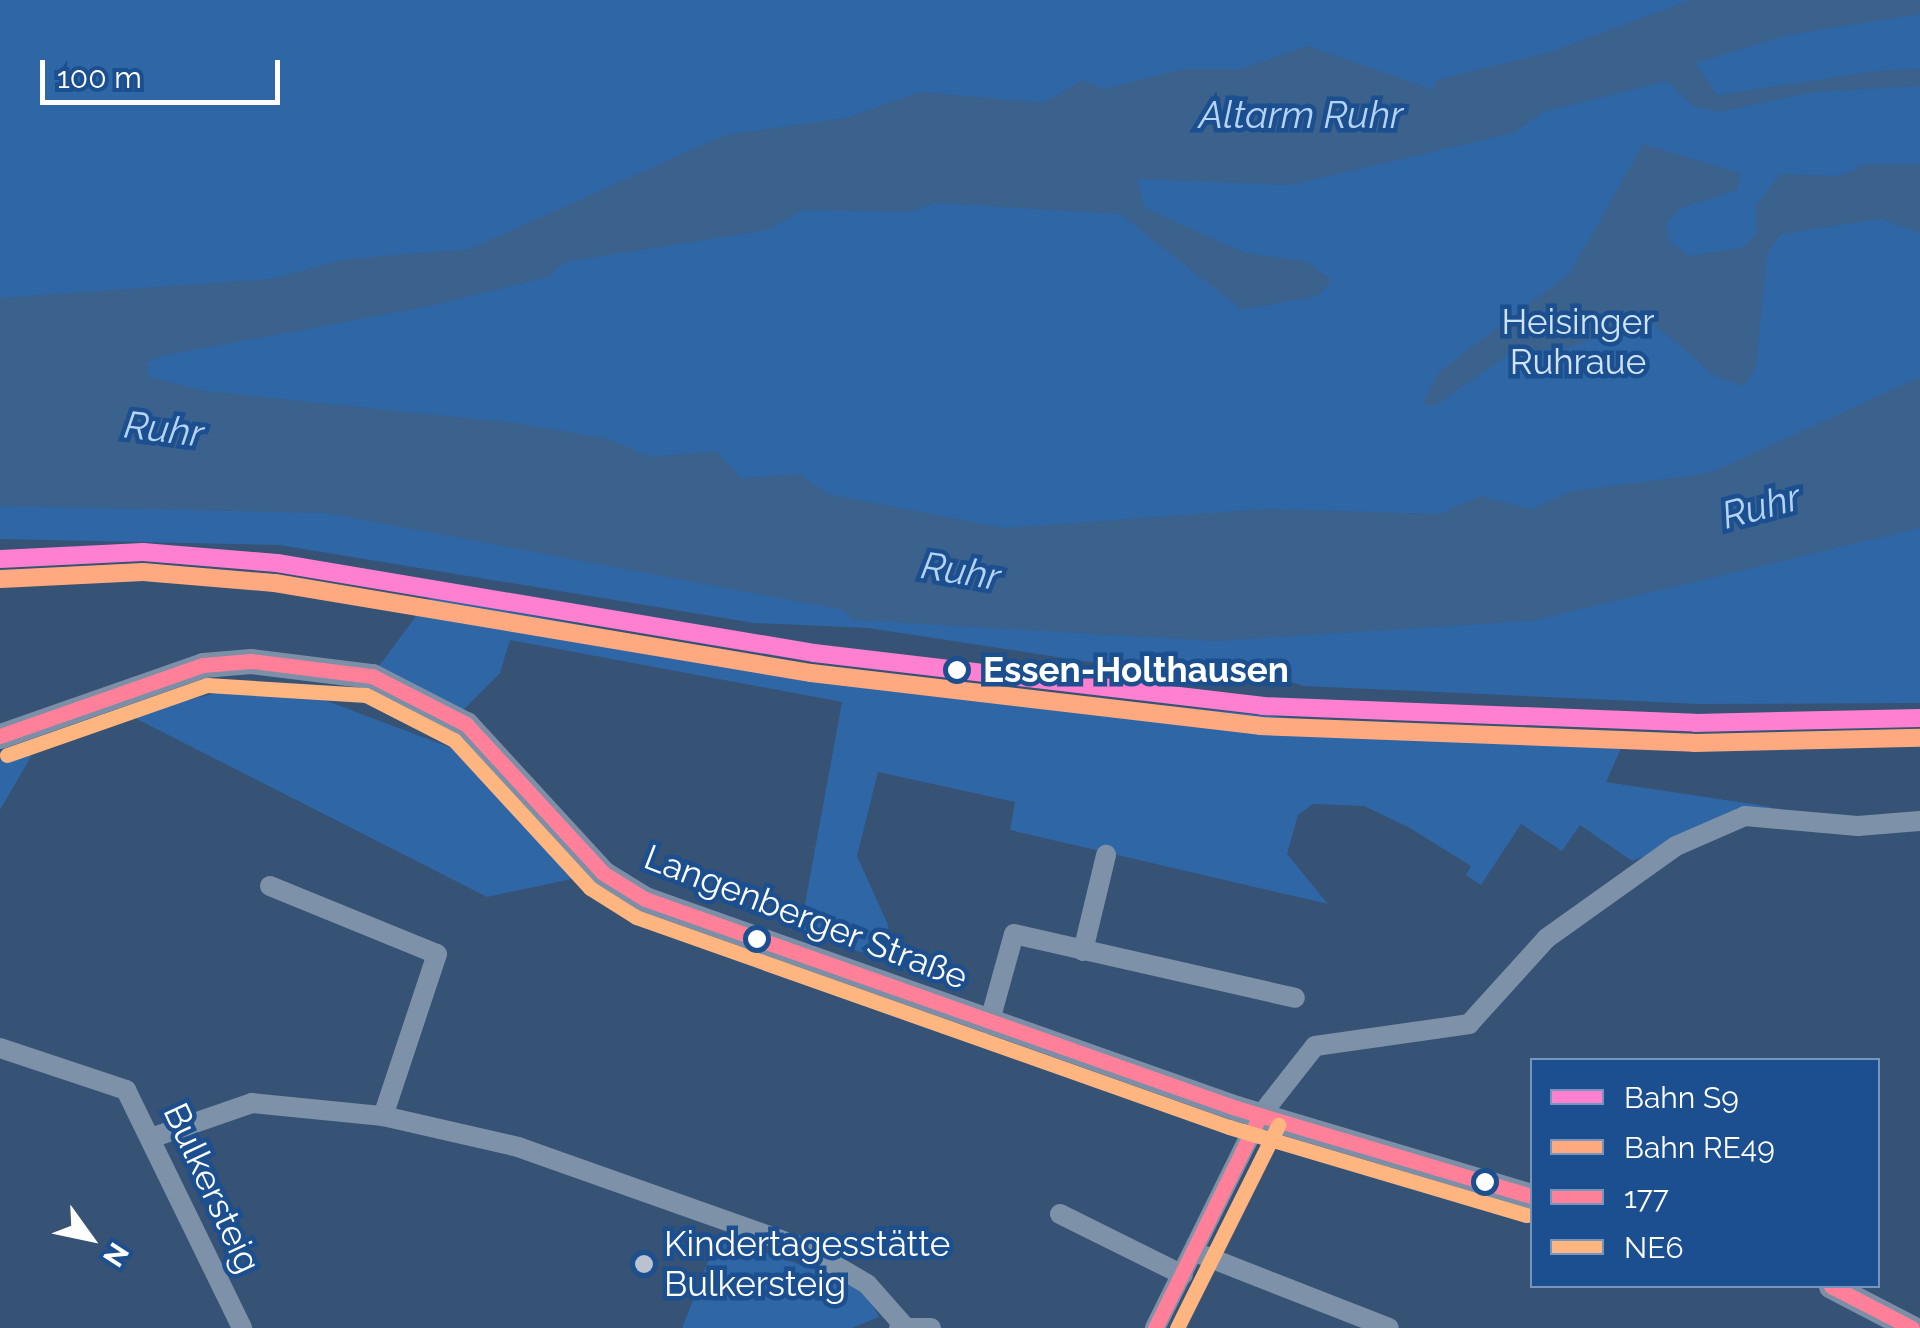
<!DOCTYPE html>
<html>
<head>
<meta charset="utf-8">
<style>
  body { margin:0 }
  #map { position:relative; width:1920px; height:1328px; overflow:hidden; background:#365274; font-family:Raleway,sans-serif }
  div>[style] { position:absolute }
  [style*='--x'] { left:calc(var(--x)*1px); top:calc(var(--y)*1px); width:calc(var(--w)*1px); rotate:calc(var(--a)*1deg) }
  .green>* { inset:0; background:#2f66a5 }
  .water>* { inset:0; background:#3b618d }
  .minor>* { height:20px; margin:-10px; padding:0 10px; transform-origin:10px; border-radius:10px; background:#7d92a8 }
  .major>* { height:25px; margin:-12.5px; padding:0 12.5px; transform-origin:12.5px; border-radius:12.5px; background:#7d8ea7 }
  .bus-1>* { height:15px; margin:-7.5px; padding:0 7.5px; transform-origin:7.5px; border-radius:7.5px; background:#ff8098 }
  .bus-2>* { height:15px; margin:-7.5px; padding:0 7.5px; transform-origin:7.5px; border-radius:7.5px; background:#ffb580 }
  .rail-1>* { height:18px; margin:-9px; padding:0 9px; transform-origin:9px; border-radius:9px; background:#ff80d1 }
  .rail-2>* { height:18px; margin:-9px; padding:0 9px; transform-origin:9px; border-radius:9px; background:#ffa980 }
  .dots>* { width:28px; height:28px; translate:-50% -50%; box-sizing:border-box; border:5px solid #1b4f8f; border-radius:50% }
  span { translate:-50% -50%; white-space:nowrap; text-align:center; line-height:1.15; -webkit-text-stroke:9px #1b4f8f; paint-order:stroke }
  .park-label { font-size:35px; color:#cfe3fa }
  .stop-label { font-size:35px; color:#fff; font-weight:700 }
  .left { translate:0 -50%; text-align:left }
  .street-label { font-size:35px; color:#fff }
  .poi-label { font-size:35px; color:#fff }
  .water-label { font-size:38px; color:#b5d3f5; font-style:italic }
  .legend { position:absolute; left:1530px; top:1058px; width:350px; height:230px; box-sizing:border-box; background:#1b4f8f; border:2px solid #7695bc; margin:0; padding:12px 18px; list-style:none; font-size:30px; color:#fff }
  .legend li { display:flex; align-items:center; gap:20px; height:50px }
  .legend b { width:50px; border:2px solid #7695bc }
  .north { position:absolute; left:40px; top:1188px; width:100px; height:100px; -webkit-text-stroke:8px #1b4f8f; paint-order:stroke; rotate:123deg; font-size:28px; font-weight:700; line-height:40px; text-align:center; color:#fff }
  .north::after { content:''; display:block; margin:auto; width:35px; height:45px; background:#fff; clip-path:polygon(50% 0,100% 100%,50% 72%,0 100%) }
  .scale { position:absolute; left:40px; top:60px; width:240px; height:45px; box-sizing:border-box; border:5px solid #fff; border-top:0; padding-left:12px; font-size:30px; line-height:35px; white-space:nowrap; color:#fff; -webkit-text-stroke:8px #1b4f8f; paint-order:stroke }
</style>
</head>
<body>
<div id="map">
  <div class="green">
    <div style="clip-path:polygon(0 0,1920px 0,1920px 703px,1699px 704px,1304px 686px,1266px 674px,1149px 671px,868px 628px,754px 623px,279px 545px,0 539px)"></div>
    <div style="clip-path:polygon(431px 596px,935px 693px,950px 685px,1428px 731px,1626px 737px,1606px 782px,1772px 807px,1632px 861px,1580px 825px,1562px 851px,1521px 824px,1481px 885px,1466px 875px,1471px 866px,1408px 827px,1364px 806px,1313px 804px,1298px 815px,1287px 854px,1328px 904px,1010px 830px,1015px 802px,878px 772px,857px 856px,888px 925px,890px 962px,800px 931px,842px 702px,510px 640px,500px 673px,460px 713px,373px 674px)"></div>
    <div style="clip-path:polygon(230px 690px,319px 698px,457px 750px,581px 877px,487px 897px,127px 714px)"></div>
    <div style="clip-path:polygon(44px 734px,0 810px,0 751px)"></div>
    <div style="clip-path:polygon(718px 1236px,836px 1277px,867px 1295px,879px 1317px,852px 1328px,682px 1328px)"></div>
  </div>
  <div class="water">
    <div style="clip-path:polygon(1690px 0,1920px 0,1920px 14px,1789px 35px,1695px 63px,1718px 95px,1876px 71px,1920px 69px,1920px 86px,1815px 92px,1720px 112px,1694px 107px,1667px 81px,1543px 112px,1514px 133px,1290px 185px,1137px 179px,1145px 208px,1245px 253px,1305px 261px,1332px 280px,1317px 296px,1242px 310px,1120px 214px,934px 203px,910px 212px,803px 210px,768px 230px,565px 262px,548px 277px,426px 307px,162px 356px,148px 362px,148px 376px,205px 391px,515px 423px,605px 438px,651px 457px,716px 451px,741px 478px,800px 474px,828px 494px,1004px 528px,1266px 509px,1439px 514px,1480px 496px,1532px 509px,1572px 491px,1710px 473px,1920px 377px,1920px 528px,1531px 621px,1216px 641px,853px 620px,843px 610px,326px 513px,0 506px,0 298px,271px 279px,346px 259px,470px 249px,725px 135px,846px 118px,920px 92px,1044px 103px,1082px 80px,1104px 89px,1183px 69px,1241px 69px,1308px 46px,1434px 90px,1436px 80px,1550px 52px)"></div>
    <div style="clip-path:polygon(1643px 144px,1740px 173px,1737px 190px,1681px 208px,1666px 224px,1670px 242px,1690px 256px,1743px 247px,1756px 234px,1756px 206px,1780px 174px,1840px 176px,1865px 164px,1920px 164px,1920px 233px,1881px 219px,1781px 234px,1767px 254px,1756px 367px,1744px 386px,1716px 377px,1649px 320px,1568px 348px,1514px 351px,1433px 407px,1423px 403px,1439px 372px,1570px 273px)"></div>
  </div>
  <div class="minor">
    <div style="--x:270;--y:886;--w:180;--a:22.2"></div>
    <div style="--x:437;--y:954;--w:171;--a:108.4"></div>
    <div style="--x:1083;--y:951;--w:99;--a:-76.5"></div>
    <div style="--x:989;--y:1024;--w:93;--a:-74.5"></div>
    <div style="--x:1014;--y:934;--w:288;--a:12.8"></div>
    <div style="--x:0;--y:1048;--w:133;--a:18.4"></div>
    <div style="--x:126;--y:1090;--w:265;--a:64"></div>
    <div style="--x:151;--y:1138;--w:107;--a:-19.1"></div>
    <div style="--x:252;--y:1103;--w:132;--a:5.7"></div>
    <div style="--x:383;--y:1116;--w:139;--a:12.9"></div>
    <div style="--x:518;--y:1147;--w:309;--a:19.5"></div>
    <div style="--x:809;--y:1250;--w:67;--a:30.4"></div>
    <div style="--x:867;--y:1284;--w:57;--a:48.5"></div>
    <div style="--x:1060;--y:1214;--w:137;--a:26.4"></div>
    <div style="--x:1195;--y:1252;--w:208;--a:21.4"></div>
    <div style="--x:899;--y:1328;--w:32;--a:0"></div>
    <div style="--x:1155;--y:1328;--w:237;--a:-63.7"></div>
    <div style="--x:1260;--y:1116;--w:89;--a:-51.8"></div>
    <div style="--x:1315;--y:1046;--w:156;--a:-8.1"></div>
    <div style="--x:1469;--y:1024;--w:116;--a:-47.8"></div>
    <div style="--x:1547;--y:938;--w:158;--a:-35.5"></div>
    <div style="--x:1676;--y:846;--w:75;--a:-23.5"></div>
    <div style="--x:1745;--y:816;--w:113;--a:5.1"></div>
    <div style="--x:1858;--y:826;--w:62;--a:-4.6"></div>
  </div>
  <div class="major">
    <div style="--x:0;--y:736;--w:215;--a:-19.3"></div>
    <div style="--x:203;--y:665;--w:48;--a:-4.8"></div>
    <div style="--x:251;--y:661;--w:122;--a:7.1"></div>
    <div style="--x:372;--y:676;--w:106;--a:27.1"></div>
    <div style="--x:466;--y:724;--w:202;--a:47.4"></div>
    <div style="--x:603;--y:873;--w:49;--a:31.8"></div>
    <div style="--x:645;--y:899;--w:627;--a:19.48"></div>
    <div style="--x:1236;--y:1108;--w:309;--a:16.6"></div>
    <div style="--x:1831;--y:1286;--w:91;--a:27.4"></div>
  </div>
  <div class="bus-1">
    <div style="--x:0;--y:736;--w:215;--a:-19.3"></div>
    <div style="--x:203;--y:665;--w:48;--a:-4.8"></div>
    <div style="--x:251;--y:661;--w:122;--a:7.1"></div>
    <div style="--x:372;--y:676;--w:106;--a:27.1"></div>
    <div style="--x:466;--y:724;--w:202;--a:47.4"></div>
    <div style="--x:603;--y:873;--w:49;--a:31.8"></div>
    <div style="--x:645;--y:899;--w:627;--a:19.48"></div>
    <div style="--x:1236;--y:1108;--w:309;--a:16.6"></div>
    <div style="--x:1831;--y:1286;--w:91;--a:27.4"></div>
    <div style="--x:1155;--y:1328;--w:237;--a:-63.7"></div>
  </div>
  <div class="bus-2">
    <div style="--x:7;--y:755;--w:212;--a:-19.3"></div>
    <div style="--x:207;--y:685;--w:159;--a:3.6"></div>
    <div style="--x:366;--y:695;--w:99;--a:27.1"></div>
    <div style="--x:454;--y:740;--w:201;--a:47.4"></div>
    <div style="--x:590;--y:888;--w:54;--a:32.2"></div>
    <div style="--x:636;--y:917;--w:629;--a:19.5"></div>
    <div style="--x:1229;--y:1127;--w:310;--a:16.5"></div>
    <div style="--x:1177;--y:1328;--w:227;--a:-63.5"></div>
  </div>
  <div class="rail-1">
    <div style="--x:0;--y:559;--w:143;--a:-2.8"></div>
    <div style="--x:143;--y:552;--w:134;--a:4.7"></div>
    <div style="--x:277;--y:563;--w:544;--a:9.51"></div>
    <div style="--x:814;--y:653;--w:451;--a:6.7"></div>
    <div style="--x:1262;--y:706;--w:433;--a:2.2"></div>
    <div style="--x:1695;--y:723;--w:225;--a:-1.3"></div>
  </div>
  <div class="rail-2">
    <div style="--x:1;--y:579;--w:142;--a:-2.8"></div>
    <div style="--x:143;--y:572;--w:132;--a:4.8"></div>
    <div style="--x:275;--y:583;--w:544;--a:9.53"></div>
    <div style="--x:811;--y:673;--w:452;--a:6.7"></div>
    <div style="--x:1260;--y:726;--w:434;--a:2.2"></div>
    <div style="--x:1694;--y:743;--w:226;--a:-1.3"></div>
  </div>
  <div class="dots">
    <div style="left:957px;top:670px;background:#fff"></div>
    <div style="left:757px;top:939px;background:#fff"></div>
    <div style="left:1485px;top:1182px;background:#fff"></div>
    <div style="left:644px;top:1264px;background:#b9c2ce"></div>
  </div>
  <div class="park-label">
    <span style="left:1578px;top:342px">Heisinger<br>Ruhraue</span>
  </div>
  <div class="stop-label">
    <span class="left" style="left:983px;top:670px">Essen-Holthausen</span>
  </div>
  <div class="street-label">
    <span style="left:806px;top:917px;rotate:21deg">Langenberger Straße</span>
    <span style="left:212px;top:1188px;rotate:65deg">Bulkersteig</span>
  </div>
  <div class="poi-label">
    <span class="left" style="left:664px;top:1264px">Kindertagesstätte<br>Bulkersteig</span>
  </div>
  <div class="water-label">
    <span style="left:1301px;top:115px">Altarm Ruhr</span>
    <span style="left:164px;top:429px;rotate:7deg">Ruhr</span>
    <span style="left:1761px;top:506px;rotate:-15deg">Ruhr</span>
    <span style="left:961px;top:571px;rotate:9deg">Ruhr</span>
  </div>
  <ul class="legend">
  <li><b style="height:12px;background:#ff80d1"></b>Bahn S9</li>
  <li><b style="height:12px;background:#ffa980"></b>Bahn RE49</li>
  <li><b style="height:12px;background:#ff8098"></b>177</li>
  <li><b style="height:12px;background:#ffb580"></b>NE6</li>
  </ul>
  <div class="north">N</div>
  <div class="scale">100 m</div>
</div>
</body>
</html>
